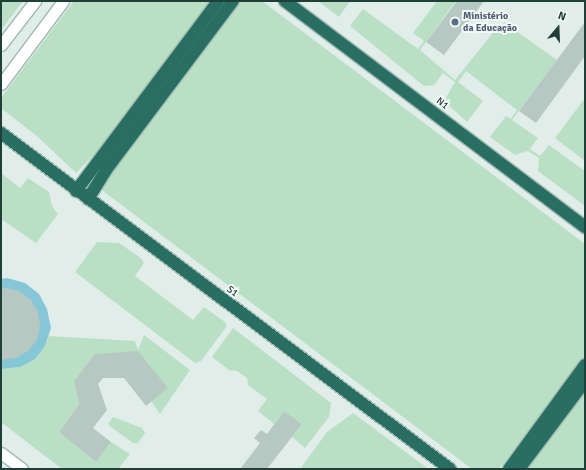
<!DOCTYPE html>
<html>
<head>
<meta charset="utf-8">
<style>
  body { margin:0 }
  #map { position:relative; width:586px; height:470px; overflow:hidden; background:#e1ede8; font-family:Signika,sans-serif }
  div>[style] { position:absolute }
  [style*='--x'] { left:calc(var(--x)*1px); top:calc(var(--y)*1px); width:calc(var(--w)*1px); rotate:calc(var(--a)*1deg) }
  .green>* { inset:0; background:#b9e0c5 }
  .water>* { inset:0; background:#85c7d7 }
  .building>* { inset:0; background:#b6c8c1 }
  .roads { filter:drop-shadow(1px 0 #9fbab1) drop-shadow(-1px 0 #9fbab1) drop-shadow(0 1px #9fbab1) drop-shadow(0 -1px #9fbab1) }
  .secondary>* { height:11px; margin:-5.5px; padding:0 5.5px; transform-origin:5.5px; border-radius:5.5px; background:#fff }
  .highway>* { height:12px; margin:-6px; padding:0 6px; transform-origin:6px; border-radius:6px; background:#296e62 }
  .dots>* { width:11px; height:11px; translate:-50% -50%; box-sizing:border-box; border:2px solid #f2f9f6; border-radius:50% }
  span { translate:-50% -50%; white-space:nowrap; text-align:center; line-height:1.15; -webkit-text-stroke:4px #f2f9f6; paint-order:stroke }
  .service-label { font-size:10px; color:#4e5e75; font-weight:700 }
  .left { translate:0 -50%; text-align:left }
  .street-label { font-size:10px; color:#203f38 }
  .frame { position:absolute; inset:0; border:2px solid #203f38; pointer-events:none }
  .north { position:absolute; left:538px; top:8px; width:40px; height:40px; -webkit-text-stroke:3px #f2f9f6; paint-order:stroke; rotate:19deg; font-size:11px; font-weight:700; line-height:16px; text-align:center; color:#203f38 }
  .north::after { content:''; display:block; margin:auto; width:14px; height:18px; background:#203f38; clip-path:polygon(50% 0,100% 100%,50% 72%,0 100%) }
</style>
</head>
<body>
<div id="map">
  <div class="green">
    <div style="clip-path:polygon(1px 1px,23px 1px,1px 30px)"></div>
    <div style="clip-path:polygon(74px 1px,212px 1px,103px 146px,76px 173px,37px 136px,1px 108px,1px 98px)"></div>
    <div style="clip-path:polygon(241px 1px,262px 1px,585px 244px,585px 359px,499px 469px,472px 469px,103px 191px,103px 186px,115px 164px,227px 15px)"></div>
    <div style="clip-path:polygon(318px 1px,348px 2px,350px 1px,339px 17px)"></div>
    <div style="clip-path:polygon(437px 1px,456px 1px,420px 50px,455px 80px,499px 25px,505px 23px,557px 60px,512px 120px,538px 138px,530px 149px,540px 156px,549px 145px,585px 171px,585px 206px,538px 171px,539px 158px,528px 151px,515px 155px,490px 137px,506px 116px,511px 119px,517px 110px,466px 71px,458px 82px,483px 101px,467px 122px,444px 101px,455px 82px,443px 73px,434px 85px,424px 86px,350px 26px,363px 9px,418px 49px,424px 41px,413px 33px)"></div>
    <div style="clip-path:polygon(585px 98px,585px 161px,555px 138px)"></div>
    <div style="clip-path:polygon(1px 173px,20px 188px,28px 178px,49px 192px,52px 206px,58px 214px,36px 243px,1px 219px)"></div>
    <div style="clip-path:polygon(97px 242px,119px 243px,141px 258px,144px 263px,135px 276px,193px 320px,204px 307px,225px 322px,227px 326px,201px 361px,195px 363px,75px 272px)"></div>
    <div style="clip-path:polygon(233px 328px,331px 403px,329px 417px,305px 448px,292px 437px,302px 424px,284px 411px,274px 424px,258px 411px,267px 399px,248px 385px,247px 378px,237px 371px,229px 370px,212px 357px)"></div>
    <div style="clip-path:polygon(144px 335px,190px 370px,160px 414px,151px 401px,168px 388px,95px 355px,74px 381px,79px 404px,59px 432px,96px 462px,111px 442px,130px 454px,118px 469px,62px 469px,1px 422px,1px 369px,20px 367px,45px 346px,49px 336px,135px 341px,138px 350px)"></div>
    <div style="clip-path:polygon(585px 389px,585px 469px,526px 469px)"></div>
    <div style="clip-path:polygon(353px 413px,426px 467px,426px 469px,300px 469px,327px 432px)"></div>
    <div style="clip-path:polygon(113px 417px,142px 428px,145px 433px,138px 443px,133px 443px,111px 427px,108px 424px)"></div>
  </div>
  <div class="water">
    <div style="clip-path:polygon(7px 278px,25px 283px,39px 294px,47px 309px,51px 328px,45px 346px,35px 359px,20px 367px,1px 369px,1px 279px)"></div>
  </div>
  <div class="building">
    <div style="clip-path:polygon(457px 1px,484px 1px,444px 55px,426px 42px)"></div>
    <div style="clip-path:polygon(585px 22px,585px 56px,536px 123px,519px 111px)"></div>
    <div style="clip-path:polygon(6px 288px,19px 291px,31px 300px,38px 312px,40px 326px,37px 340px,28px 351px,16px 358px,1px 360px,1px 289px)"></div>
    <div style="clip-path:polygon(138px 351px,168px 388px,146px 406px,124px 378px,103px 378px,98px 384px,107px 410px,93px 428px,111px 442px,96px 462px,59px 432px,79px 404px,74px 381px,95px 354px)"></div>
    <div style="clip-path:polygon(284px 411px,302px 424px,267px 469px,240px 469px,260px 443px,254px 438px,261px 430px,267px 434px)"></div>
  </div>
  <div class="roads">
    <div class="secondary">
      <div style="--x:1;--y:45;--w:56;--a:-52.3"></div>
      <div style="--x:1;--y:84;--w:104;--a:-53.2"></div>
      <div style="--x:1;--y:453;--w:26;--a:37"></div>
    </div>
    <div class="highway">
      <div style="--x:285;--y:1;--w:376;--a:37"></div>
      <div style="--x:1;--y:133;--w:561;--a:36.81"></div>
      <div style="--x:76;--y:191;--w:237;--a:-53.2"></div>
      <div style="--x:88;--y:199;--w:34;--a:-58"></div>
      <div style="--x:106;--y:170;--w:211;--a:-53.1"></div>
      <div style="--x:509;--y:469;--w:129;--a:-53.8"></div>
      <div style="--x:519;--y:469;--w:110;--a:-53.1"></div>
    </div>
  </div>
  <div class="dots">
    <div style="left:455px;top:22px;background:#5c6f8a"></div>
  </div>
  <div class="service-label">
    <span class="left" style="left:463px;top:22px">Ministério<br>da Educação</span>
  </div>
  <div class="street-label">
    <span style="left:442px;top:104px;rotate:37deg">N1</span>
    <span style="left:232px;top:292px;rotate:36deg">S1</span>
  </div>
  <div class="frame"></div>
  <div class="north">N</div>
</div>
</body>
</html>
